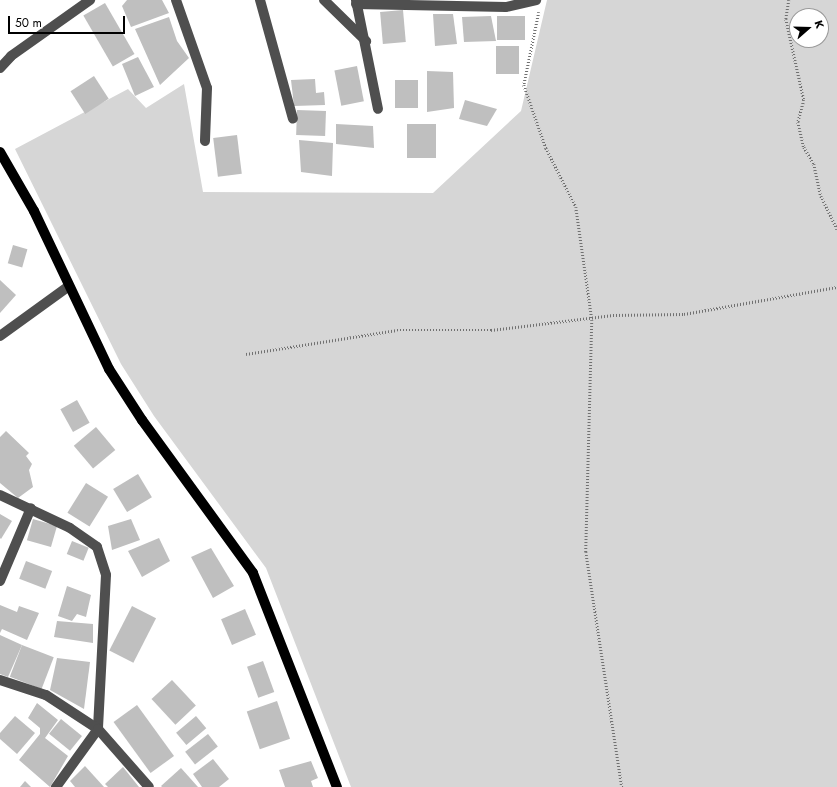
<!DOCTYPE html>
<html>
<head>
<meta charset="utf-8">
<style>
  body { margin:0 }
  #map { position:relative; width:837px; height:787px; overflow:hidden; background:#fff; font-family:Jost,sans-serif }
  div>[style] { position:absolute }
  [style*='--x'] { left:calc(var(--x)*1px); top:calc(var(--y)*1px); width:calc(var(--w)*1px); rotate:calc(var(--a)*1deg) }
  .green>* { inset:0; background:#d6d6d6 }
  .building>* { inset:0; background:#bfbfbf; transform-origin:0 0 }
  .path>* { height:2.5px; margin-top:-1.25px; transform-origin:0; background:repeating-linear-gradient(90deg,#717171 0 1px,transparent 0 3px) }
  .minor>* { height:10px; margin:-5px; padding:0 5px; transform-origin:5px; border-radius:5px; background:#4f4f4f }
  .major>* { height:10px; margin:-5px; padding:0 5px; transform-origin:5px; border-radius:5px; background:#000 }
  span { translate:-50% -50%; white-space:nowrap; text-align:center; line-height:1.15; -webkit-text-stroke:4px #fff; paint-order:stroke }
  .north { position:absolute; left:789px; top:8px; width:40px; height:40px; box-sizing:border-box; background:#fff; border:1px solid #999; border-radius:50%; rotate:70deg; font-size:11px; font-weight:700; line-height:16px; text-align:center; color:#000 }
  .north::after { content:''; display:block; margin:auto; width:14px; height:18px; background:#000; clip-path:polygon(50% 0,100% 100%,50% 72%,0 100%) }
  .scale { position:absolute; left:8px; top:16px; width:117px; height:18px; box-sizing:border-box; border:2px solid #000; border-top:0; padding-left:5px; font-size:12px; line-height:14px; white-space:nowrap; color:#000; -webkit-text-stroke:3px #fff; paint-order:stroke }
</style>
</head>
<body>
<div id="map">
  <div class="green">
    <div style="clip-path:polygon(evenodd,547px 0,837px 0,837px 787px,351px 787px,266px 568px,154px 416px,121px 364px,15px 149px,128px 89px,146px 108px,184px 84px,203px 192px,433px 193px,521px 111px,547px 0,797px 16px,821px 16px,821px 40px,797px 40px,797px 16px)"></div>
  </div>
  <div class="building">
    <div style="clip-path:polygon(127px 0,162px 0,169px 13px,131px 27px,122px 6px)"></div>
    <div style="left:105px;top:3px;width:59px;height:25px;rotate:60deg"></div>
    <div style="left:403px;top:10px;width:32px;height:23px;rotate:85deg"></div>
    <div style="clip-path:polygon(433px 14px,453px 14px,457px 44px,435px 46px)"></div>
    <div style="clip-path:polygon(491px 16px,496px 41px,464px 42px,462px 17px)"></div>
    <div style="left:497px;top:16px;width:28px;height:24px"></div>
    <div style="clip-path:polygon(169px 17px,177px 41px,189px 58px,160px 85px,135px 29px)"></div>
    <div style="left:496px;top:46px;width:23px;height:28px"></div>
    <div style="clip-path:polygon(138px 57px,154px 87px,135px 96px,122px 64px)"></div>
    <div style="left:357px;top:66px;width:36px;height:23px;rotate:79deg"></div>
    <div style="clip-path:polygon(427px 71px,453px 72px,454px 108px,427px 112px)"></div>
    <div style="left:94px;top:76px;width:27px;height:28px;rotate:57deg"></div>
    <div style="clip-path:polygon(315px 79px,316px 93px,324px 92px,325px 105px,294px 106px,291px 80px)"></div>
    <div style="left:395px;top:80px;width:23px;height:28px"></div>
    <div style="clip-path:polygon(465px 100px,497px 109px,487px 126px,459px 119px)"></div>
    <div style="left:297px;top:110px;width:29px;height:25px;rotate:2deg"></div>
    <div style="clip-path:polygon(336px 124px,373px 126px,374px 148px,336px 144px)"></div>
    <div style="left:407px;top:124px;width:29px;height:34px"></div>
    <div style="left:237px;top:135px;width:39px;height:24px;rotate:83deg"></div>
    <div style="clip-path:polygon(299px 140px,333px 143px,332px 176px,301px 172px)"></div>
    <div style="left:13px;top:245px;width:15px;height:19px;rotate:16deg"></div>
    <div style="clip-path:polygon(0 280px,16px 295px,0 313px)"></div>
    <div style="left:77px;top:400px;width:26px;height:19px;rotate:61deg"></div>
    <div style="left:96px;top:427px;width:30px;height:29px;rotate:50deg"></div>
    <div style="clip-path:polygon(6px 431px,29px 453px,26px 456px,32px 464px,29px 470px,33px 487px,18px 498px,0 483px,0 437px)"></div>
    <div style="left:138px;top:474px;width:27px;height:29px;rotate:59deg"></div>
    <div style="left:86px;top:483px;width:26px;height:35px;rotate:32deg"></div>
    <div style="clip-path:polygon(0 514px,12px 521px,1px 539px,0 538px)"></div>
    <div style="left:33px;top:519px;width:25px;height:22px;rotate:16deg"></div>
    <div style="clip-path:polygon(131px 519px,140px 540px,112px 550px,108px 526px)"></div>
    <div style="clip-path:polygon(159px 538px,170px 561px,142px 577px,128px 551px)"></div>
    <div style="left:72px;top:541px;width:18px;height:14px;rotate:22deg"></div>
    <div style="clip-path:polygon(211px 548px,234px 586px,213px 598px,191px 557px)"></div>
    <div style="left:26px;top:561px;width:28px;height:19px;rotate:21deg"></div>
    <div style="clip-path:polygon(67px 586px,91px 595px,86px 617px,77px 614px,72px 621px,58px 616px)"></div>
    <div style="clip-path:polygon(0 605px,17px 612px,19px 606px,39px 613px,27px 640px,2px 629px,0 633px)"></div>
    <div style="left:132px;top:606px;width:27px;height:50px;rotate:27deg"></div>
    <div style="left:245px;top:609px;width:28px;height:26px;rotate:67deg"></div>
    <div style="clip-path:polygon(57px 621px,93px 624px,93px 643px,54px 637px)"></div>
    <div style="clip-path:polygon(0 635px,22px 645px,8px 677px,0 674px)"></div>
    <div style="left:22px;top:645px;width:34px;height:34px;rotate:21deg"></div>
    <div style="clip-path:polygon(57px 658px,90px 662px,84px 709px,50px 690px)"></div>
    <div style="left:263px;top:661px;width:33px;height:17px;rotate:70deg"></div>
    <div style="left:172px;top:680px;width:35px;height:28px;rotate:47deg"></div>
    <div style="left:277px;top:701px;width:40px;height:32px;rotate:71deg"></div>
    <div style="clip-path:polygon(37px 703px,58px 720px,45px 738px,68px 756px,50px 787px,19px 760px,40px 734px,40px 728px,28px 718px)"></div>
    <div style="left:137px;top:705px;width:63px;height:29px;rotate:54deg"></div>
    <div style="clip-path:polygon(15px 716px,35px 733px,17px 754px,0 739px,0 733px)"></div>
    <div style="left:196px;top:716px;width:16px;height:26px;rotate:50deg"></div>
    <div style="left:61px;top:719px;width:27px;height:19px;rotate:39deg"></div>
    <div style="left:208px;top:734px;width:16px;height:29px;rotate:52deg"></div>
    <div style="clip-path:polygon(213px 759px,229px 779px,219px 787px,202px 787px,193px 774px)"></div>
    <div style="clip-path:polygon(311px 761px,318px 778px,311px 781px,313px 787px,285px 787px,279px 770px)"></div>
    <div style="clip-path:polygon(85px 766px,104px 787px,75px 787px,70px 781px)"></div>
    <div style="clip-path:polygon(123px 767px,139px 787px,108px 787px,105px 784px)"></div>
    <div style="clip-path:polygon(181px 768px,198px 787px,162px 787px,161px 786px)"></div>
    <div style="clip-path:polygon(25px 781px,31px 787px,20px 787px)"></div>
  </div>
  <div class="path">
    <div style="--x:789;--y:0;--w:19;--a:99"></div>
    <div style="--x:786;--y:19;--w:83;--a:77.5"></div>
    <div style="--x:804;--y:100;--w:23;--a:105"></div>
    <div style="--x:798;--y:122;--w:26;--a:77"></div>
    <div style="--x:804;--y:147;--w:20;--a:60"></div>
    <div style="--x:814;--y:164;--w:33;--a:78"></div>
    <div style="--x:821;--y:196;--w:37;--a:64"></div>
    <div style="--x:539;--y:12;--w:75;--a:101.6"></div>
    <div style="--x:524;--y:85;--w:67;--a:70.8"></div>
    <div style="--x:546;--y:148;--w:66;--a:63"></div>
    <div style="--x:576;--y:207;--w:114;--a:81.9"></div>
    <div style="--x:592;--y:320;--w:232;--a:91.5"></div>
    <div style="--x:586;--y:552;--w:238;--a:81.3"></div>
    <div style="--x:246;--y:354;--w:153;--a:-9"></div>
    <div style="--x:397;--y:330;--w:94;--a:0"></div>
    <div style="--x:491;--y:330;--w:123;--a:-7"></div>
    <div style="--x:613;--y:315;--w:71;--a:-0.8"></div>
    <div style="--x:684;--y:314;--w:155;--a:-10"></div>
  </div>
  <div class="minor">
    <div style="--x:176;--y:0;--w:93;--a:70.6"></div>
    <div style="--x:207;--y:88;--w:53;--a:92.2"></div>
    <div style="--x:260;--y:0;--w:123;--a:74.5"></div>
    <div style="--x:324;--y:0;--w:59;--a:44.3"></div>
    <div style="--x:356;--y:0;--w:111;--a:78.6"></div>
    <div style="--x:356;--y:4;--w:150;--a:1.1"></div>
    <div style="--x:506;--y:7;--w:31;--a:-13"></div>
    <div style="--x:0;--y:68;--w:16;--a:-47"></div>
    <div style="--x:11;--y:56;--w:97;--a:-35.3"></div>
    <div style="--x:0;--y:336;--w:85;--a:-35.9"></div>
    <div style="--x:0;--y:495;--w:77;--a:25.2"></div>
    <div style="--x:70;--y:528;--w:33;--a:35"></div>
    <div style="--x:97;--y:547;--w:29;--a:72"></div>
    <div style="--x:106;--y:575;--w:154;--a:93"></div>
    <div style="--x:98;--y:729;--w:72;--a:125.9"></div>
    <div style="--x:0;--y:581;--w:79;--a:-67"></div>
    <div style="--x:0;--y:680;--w:48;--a:18.1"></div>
    <div style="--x:46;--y:695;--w:62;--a:33.2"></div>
    <div style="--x:98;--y:729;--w:77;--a:48.7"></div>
  </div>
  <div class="major">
    <div style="--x:0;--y:152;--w:68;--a:60"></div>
    <div style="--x:34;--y:211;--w:175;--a:64.6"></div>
    <div style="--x:109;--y:369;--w:61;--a:57.1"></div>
    <div style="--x:142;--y:420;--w:189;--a:54"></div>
    <div style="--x:253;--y:573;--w:230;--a:68.6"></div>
  </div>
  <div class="north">K</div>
  <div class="scale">50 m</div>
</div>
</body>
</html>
